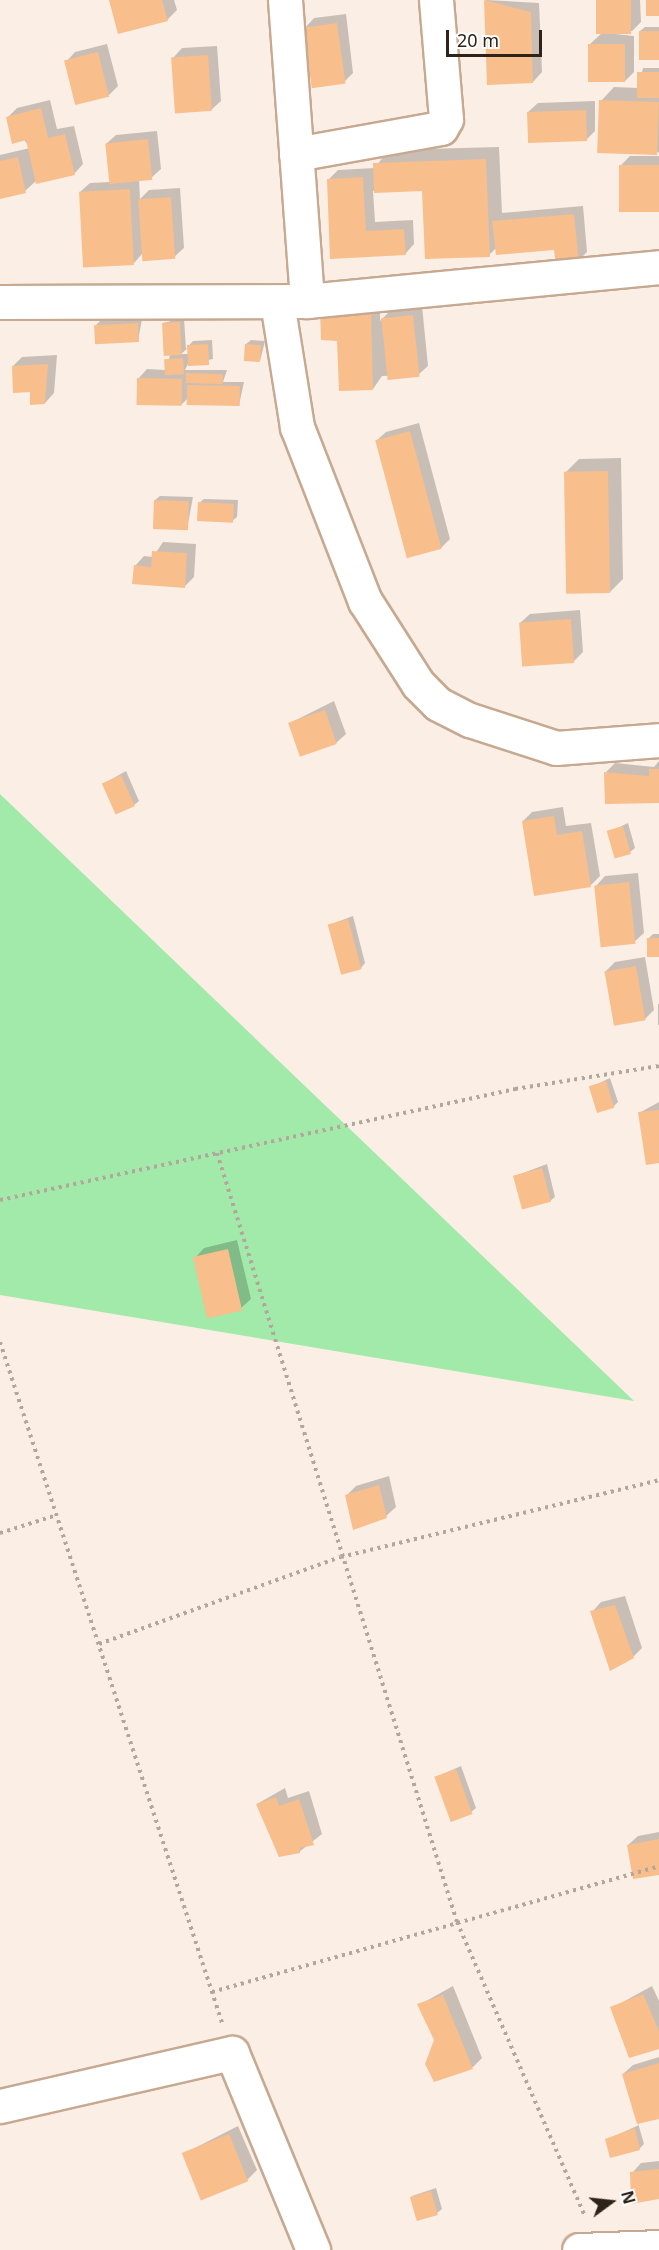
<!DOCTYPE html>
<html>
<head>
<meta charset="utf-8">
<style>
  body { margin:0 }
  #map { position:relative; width:659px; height:2250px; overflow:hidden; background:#fbeee4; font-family:"Noto Sans",sans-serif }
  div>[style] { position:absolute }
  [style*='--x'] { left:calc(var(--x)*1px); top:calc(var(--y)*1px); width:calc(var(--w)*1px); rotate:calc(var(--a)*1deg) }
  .green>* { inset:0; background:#a2eaaa }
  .shadow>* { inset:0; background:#0003; transform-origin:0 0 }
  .building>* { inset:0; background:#f8be8b; transform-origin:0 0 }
  .path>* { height:4px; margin-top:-2px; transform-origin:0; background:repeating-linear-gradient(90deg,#b3a79d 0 3px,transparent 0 7.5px) }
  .roads { filter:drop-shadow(2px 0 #c6a990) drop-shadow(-2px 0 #c6a990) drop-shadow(0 2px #c6a990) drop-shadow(0 -2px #c6a990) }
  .minor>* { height:33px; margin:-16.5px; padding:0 16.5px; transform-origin:16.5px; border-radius:16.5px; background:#fff }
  span { translate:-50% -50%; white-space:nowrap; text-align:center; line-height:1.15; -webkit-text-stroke:5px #fefefe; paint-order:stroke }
  .north { position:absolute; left:581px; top:2172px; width:60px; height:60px; -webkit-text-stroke:4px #fefefe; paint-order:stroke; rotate:75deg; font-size:16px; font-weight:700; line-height:24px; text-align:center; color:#2e2319 }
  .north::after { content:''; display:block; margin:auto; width:21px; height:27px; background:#2e2319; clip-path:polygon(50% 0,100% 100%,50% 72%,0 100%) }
  .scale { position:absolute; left:446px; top:30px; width:96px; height:27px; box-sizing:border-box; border:3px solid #2e2319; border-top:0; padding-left:8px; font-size:18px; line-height:21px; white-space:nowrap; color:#2e2319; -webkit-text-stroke:4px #fefefe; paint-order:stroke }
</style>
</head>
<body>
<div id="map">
  <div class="green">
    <div style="clip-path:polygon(0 794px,634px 1401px,0 1295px)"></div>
  </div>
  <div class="shadow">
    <div style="clip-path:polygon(111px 0,174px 0,177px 10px,167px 20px)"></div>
    <div style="clip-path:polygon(486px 0,539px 3px,542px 72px,533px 82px,489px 83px)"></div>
    <div style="clip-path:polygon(597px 0,640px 0,641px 22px,632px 31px,606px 33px,634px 36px,634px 72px,624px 82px,590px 44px,602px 33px)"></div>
    <div style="clip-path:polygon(346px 14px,353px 73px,344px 82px,305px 28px,314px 18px)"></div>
    <div style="clip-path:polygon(645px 27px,659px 27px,659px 59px,640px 31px)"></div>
    <div style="clip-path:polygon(107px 44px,118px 86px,109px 95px,77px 104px,66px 62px,75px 52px)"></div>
    <div style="clip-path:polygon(217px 46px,221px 101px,211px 110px,173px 58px,182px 48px)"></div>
    <div style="clip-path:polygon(643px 68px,659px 68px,659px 153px,601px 101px,614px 87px,638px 88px)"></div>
    <div style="clip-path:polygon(50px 100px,57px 129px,74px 126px,83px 164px,74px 174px,37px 180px,25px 191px,0 198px,0 155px,30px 148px,8px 117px,17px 108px)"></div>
    <div style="clip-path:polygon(595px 101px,595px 131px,586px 140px,528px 112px,538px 103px)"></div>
    <div style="clip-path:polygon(157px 131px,161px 169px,151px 178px,139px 179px,140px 199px,149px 190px,180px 188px,184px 248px,174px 257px,142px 254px,134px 263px,80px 192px,90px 183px,110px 182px,106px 144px,116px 135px)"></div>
    <div style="clip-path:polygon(499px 147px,502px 213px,583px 206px,587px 252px,578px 261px,556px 249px,496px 248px,489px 255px,424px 189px,373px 191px,375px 222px,413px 220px,414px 244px,405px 254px,332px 257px,328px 180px,338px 170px,375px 168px,388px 150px)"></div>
    <div style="clip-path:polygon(630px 156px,659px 156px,659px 210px,620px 166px)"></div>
    <div style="clip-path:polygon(380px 298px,380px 321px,392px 309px,422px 306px,428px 366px,418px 375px,382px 376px,373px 389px,338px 339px)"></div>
    <div style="clip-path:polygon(evenodd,184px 318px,186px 349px,193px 341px,212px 340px,213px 359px,188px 364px,185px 370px,227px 370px,223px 382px,244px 382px,239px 405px,188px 398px,181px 405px,138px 379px,147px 369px,166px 370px,170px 355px,163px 323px,184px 318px,189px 347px,189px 354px,181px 354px,189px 347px)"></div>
    <div style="clip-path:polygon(142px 319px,138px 341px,96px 325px,100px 321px)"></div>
    <div style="clip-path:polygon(251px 340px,265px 341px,260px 361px,246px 344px)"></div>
    <div style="clip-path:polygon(57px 355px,54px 393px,45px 403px,13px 366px,22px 357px)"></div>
    <div style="clip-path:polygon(419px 423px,450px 539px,441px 548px,376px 441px,386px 432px)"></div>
    <div style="clip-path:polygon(621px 458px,623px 579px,610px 592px,566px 472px,579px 459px)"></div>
    <div style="clip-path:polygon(160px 496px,193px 497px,187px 529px,155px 500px)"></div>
    <div style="clip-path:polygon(204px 499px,238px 500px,237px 517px,232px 521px,199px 503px)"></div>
    <div style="clip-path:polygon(163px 542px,196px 544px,194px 577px,185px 586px,135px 566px,144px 556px,153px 557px)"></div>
    <div style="clip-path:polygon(580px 610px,583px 652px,573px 662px,520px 623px,530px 614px)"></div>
    <div style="clip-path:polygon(334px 701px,346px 734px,336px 743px,290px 723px)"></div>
    <div style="clip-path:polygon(659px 761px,659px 801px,606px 772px,615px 763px,654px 767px)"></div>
    <div style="clip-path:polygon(126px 771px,139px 801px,134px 805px,103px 784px)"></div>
    <div style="clip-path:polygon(563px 807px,566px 826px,591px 823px,600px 876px,591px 885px,523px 821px,532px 812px)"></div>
    <div style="clip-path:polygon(628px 823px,635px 848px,630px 852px,609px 832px)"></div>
    <div style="clip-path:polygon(638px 873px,644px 933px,634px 942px,596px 886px,605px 876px)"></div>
    <div style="clip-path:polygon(353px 916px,365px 963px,361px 968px,329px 925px)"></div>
    <div style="clip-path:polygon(653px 934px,659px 934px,659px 955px,648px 939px)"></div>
    <div style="clip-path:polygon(645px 957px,654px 1010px,645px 1019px,605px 972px,615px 962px)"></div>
    <div style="left:659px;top:1004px;width:21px;height:1px;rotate:90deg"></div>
    <div style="clip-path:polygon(610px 1078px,618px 1102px,613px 1107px,591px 1087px)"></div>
    <div style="clip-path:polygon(659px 1102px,659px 1161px,639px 1113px)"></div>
    <div style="clip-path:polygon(547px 1164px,555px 1197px,550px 1201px,515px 1176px)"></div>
    <div style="clip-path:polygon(237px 1240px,251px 1299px,241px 1308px,195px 1258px,204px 1248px)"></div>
    <div style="clip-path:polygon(389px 1476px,396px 1507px,386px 1516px,347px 1495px,356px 1486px)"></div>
    <div style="clip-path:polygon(625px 1596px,642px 1648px,633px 1657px,592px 1612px,601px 1602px)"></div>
    <div style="clip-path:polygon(461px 1766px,476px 1808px,471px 1812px,436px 1777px)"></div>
    <div style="clip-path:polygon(285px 1788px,288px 1798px,309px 1791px,322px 1834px,299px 1852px,257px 1804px)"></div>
    <div style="clip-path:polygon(659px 1832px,659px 1873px,628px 1845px,638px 1836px)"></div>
    <div style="clip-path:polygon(453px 1986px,482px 2058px,473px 2067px,434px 2080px,436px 2040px,419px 2005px)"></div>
    <div style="clip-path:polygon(652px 1986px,659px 2001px,659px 2048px,612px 2008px)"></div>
    <div style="clip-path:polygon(659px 2057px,659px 2117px,638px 2123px,644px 2144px,639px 2149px,606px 2140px,639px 2125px,623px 2074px,633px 2065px)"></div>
    <div style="clip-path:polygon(238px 2126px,257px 2170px,247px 2180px,183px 2154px)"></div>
    <div style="clip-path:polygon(659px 2161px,659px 2198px,632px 2173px,641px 2163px)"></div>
    <div style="clip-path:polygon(436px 2188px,442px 2209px,437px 2213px,412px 2196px)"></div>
  </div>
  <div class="building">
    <div style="clip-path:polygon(109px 0,162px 0,168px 21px,118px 34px)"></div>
    <div style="clip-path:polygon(484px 0,531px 12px,533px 83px,487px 85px)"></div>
    <div style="left:596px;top:0;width:35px;height:34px"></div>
    <div style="left:646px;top:0;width:13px;height:16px"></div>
    <div style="left:337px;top:23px;width:61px;height:34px;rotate:82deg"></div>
    <div style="left:639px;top:31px;width:20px;height:29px"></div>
    <div style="left:588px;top:44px;width:37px;height:38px"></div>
    <div style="left:98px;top:52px;width:46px;height:35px;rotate:76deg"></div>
    <div style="left:208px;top:55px;width:56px;height:37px;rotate:86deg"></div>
    <div style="left:637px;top:72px;width:22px;height:26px"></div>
    <div style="left:599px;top:100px;width:60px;height:53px;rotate:2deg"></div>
    <div style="clip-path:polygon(41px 108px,48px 138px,65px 134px,75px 175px,36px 184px,26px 140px,12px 144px,6px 117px)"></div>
    <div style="left:586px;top:110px;width:31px;height:59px;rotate:88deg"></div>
    <div style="left:148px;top:139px;width:41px;height:43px;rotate:84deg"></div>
    <div style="clip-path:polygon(18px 157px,26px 193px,0 199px,0 161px)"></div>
    <div style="clip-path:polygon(486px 159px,490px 257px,425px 259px,422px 191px,374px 193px,373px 163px)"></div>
    <div style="left:619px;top:165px;width:40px;height:47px"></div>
    <div style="clip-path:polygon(363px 177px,366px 231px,404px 229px,406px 255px,330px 259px,327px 179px)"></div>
    <div style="left:130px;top:189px;width:76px;height:51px;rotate:87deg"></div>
    <div style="left:171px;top:197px;width:62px;height:33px;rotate:86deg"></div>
    <div style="clip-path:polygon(574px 214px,579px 263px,556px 265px,554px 250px,496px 255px,492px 221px)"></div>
    <div style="clip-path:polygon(371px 307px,373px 390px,339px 391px,337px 341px,321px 340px,320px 308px)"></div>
    <div style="left:413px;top:315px;width:62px;height:32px;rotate:84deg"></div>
    <div style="left:180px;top:322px;width:33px;height:18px;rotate:87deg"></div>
    <div style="left:138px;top:323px;width:19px;height:44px;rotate:87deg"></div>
    <div style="left:208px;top:344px;width:21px;height:21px;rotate:87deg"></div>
    <div style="left:245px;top:344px;width:16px;height:17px;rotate:4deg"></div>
    <div style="left:183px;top:358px;width:16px;height:19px;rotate:86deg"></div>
    <div style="clip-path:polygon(48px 364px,45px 404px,30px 405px,30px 392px,13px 393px,12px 366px)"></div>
    <div style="left:186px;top:373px;width:37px;height:10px;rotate:2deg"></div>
    <div style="left:137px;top:378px;width:45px;height:27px;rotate:1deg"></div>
    <div style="left:187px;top:385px;width:53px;height:20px;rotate:1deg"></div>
    <div style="left:410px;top:431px;width:122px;height:36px;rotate:75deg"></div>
    <div style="left:608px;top:471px;width:122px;height:44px;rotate:89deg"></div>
    <div style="left:154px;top:500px;width:35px;height:29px;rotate:2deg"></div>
    <div style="left:198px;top:502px;width:36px;height:19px;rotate:3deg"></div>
    <div style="clip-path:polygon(152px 551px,187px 553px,185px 588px,132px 584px,134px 565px,151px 567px)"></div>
    <div style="left:571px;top:619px;width:44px;height:52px;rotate:86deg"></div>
    <div style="left:325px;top:710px;width:36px;height:39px;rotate:71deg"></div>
    <div style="clip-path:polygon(649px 769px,659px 769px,659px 803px,605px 804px,604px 772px,649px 776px)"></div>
    <div style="left:121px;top:775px;width:34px;height:21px;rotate:66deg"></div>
    <div style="clip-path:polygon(554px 816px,557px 835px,582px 831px,591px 887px,534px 896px,522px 821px)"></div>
    <div style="left:623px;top:826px;width:29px;height:17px;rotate:74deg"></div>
    <div style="left:629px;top:882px;width:62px;height:35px;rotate:84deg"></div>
    <div style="left:348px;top:919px;width:52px;height:21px;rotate:75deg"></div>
    <div style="left:647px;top:938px;width:12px;height:19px"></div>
    <div style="left:636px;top:966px;width:55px;height:32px;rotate:80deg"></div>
    <div style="left:606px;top:1081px;width:28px;height:18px;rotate:73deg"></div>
    <div style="clip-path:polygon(659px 1110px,659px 1163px,646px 1165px,638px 1112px)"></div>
    <div style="left:542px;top:1168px;width:35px;height:30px;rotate:75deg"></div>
    <div style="left:228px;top:1249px;width:63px;height:36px;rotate:77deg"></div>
    <div style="clip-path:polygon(379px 1485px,387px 1518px,353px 1530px,345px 1495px)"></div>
    <div style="clip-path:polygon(615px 1605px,634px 1658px,610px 1671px,590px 1611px)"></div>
    <div style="left:456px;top:1769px;width:48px;height:23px;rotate:70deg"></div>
    <div style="clip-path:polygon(276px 1797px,279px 1806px,299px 1799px,314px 1845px,300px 1848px,300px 1853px,279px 1857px,256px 1804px)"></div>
    <div style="clip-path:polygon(659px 1839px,659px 1875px,633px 1879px,627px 1845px)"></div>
    <div style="clip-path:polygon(643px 1994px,659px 2031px,659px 2049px,629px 2058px,610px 2007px)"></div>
    <div style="clip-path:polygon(443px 1995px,473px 2069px,434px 2082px,425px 2064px,434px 2040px,417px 2004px)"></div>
    <div style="clip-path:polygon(659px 2063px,659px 2119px,637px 2124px,622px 2074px)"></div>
    <div style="clip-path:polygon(635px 2128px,640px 2150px,610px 2158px,605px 2139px)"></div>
    <div style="left:229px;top:2134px;width:51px;height:51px;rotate:68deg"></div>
    <div style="clip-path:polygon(659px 2169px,659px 2199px,631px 2204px,630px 2172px)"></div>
    <div style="left:431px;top:2191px;width:25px;height:22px;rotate:74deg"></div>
  </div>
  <div class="path">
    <div style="--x:217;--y:1153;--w:806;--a:72.67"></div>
    <div style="--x:457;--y:1922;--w:322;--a:66.5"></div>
    <div style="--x:0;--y:1200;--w:527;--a:-12.16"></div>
    <div style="--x:515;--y:1089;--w:146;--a:-9.1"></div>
    <div style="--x:0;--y:1342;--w:716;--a:71.94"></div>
    <div style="--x:0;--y:1533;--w:60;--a:-17.5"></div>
    <div style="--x:99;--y:1644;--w:257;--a:-19.8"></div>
    <div style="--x:341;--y:1557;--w:327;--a:-13.6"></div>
    <div style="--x:212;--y:1992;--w:464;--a:-15.7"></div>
  </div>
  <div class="roads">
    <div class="minor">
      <div style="--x:285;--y:0;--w:302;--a:85.8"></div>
      <div style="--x:296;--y:154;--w:147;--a:-10.2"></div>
      <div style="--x:441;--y:128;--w:10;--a:-61"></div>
      <div style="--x:446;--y:119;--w:119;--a:-94.8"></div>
      <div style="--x:0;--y:302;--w:307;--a:-0.2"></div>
      <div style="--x:307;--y:301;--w:354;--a:-5.5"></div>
      <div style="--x:277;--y:302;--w:127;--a:80.9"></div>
      <div style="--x:297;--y:427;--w:187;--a:68.7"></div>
      <div style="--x:365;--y:601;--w:98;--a:57.4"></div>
      <div style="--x:418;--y:684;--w:28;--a:45"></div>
      <div style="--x:438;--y:704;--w:36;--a:27"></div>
      <div style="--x:470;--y:720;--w:90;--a:18"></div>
      <div style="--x:556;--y:748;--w:103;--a:-4.4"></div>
      <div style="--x:0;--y:2106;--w:238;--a:-12.9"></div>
      <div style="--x:232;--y:2053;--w:213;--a:67.6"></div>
      <div style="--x:579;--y:2250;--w:80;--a:-2.1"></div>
    </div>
  </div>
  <div class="north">N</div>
  <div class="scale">20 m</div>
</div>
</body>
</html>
